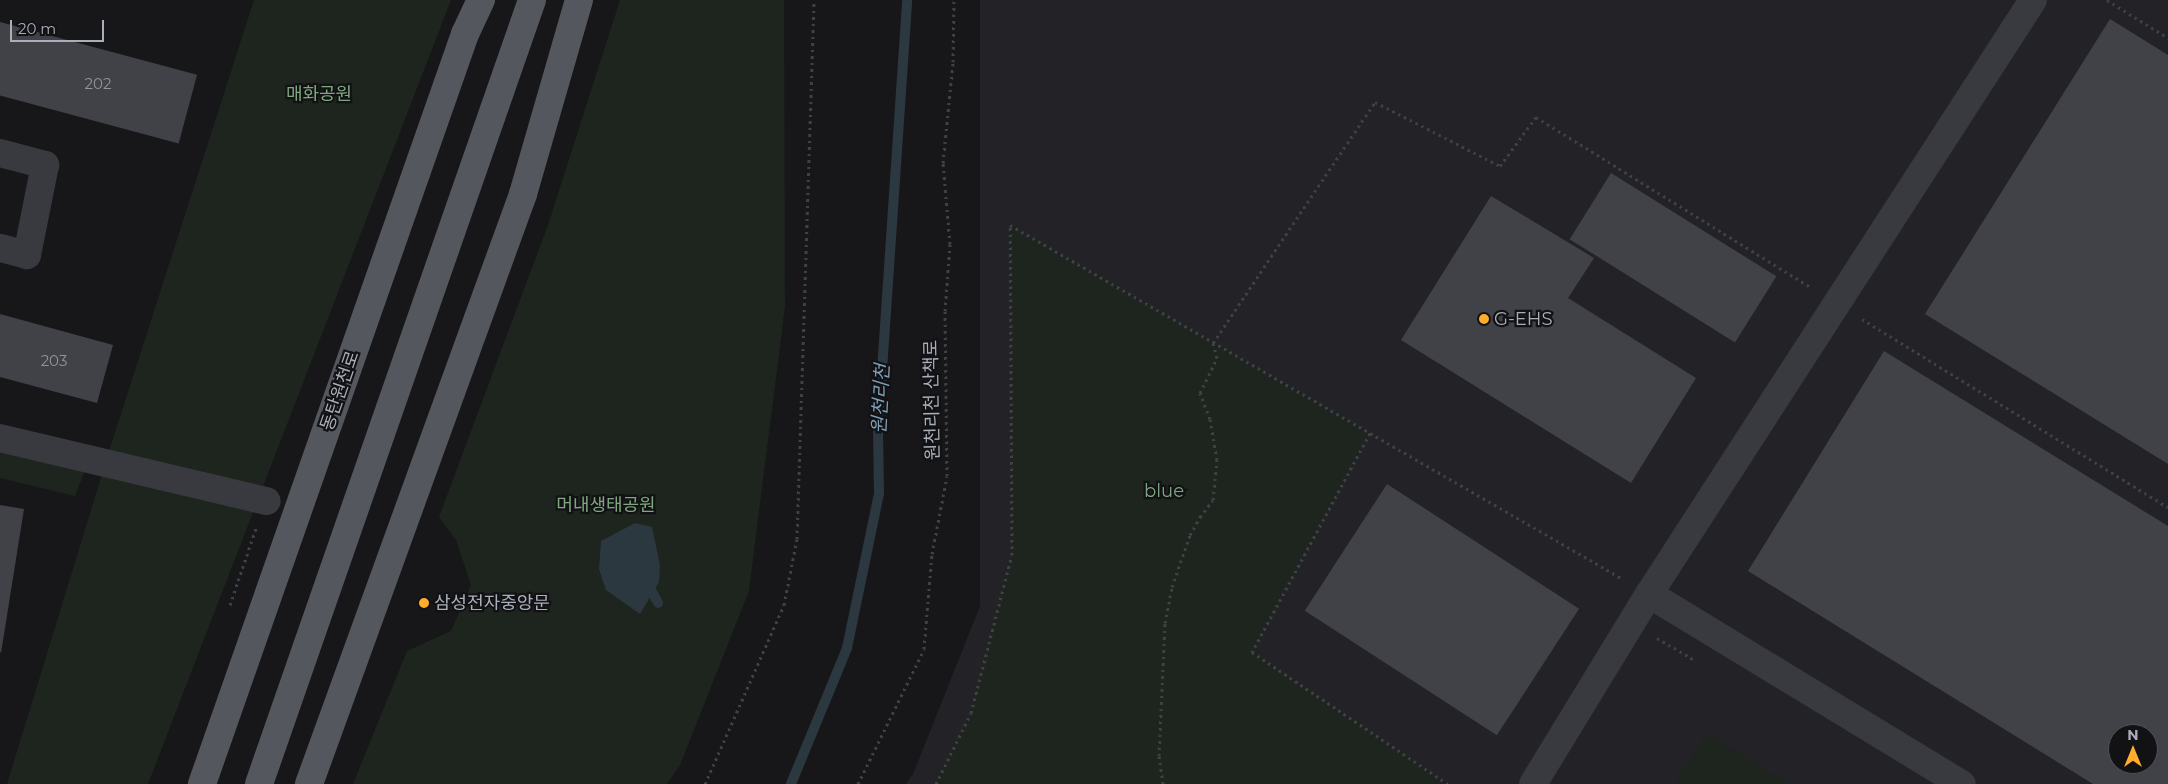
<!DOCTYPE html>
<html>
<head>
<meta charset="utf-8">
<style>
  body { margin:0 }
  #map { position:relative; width:2168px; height:784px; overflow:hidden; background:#17171a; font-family:Montserrat,"Noto Sans KR",sans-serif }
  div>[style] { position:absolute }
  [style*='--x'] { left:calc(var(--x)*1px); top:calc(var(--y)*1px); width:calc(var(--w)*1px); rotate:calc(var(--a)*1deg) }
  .built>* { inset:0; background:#232327 }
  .green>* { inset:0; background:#1d251e }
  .water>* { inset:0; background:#2c383f }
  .stream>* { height:10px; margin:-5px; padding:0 5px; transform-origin:5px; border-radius:5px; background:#2c383f }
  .building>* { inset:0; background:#414247; transform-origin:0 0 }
  .path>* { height:3px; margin-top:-1.5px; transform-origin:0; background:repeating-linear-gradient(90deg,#3e4146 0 2.5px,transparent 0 6.5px) }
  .minor>* { height:28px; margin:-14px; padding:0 14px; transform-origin:14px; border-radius:14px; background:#383a3f }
  .major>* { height:28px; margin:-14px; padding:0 14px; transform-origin:14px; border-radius:14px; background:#54575e }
  .dots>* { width:14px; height:14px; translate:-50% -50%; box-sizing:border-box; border:2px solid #121215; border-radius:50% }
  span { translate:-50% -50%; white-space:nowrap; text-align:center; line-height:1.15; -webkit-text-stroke:4.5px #121215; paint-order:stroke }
  .number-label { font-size:15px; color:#8f949d }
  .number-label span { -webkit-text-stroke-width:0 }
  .park-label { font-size:18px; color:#7ea77f }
  .poi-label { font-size:18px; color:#a9afba }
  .left { translate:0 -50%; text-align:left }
  .street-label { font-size:18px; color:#a9afba }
  .water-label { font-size:19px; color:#7e9fb8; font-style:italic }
  .north { position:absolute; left:2108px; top:724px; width:50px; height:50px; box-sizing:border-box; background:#121215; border:1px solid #4e5157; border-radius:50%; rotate:0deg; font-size:14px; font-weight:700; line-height:20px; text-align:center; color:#a9afba }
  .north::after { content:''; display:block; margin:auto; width:18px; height:22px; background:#ffad2a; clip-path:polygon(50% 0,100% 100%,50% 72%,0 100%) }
  .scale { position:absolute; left:10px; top:20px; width:94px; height:22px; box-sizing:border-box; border:2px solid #a9afba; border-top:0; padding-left:6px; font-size:15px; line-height:18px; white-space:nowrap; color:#a9afba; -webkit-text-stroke:4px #121215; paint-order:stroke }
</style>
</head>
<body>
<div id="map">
  <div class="built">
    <div style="clip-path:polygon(evenodd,980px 0,2168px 0,2168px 784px,906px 784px,913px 774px,980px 606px,980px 0,2118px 734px,2148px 734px,2148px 764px,2118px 764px,2118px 734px)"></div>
  </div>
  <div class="green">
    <div style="clip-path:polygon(254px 0,451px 0,148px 784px,7px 784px,111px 445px)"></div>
    <div style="clip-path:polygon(620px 0,784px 0,785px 306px,749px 591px,680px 765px,667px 784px,353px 784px,407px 651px,451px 631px,471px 585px,456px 540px,439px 517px,548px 225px)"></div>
    <div style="clip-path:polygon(1010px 225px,1370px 433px,1252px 652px,1448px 784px,942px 784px,937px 781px,971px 713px,1012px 555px)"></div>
    <div style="clip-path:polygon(0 426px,93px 450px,75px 496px,0 478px)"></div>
    <div style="clip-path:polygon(1707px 733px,1789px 784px,1675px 784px)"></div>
  </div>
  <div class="water">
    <div style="clip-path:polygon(635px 523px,652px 527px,660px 565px,659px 582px,640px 614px,606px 590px,599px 569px,601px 541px)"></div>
  </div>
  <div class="stream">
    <div style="--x:646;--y:581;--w:25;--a:61"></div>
    <div style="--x:791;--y:784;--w:147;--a:-67.6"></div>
    <div style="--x:847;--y:648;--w:157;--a:-78.3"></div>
    <div style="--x:879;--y:494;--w:65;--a:-90.9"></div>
    <div style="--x:878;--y:429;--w:430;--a:-86.1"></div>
  </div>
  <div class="building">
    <div style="clip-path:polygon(2110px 19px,2168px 55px,2168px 464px,1925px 314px)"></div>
    <div style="left:0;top:22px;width:204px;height:71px;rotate:15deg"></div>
    <div style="left:1611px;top:173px;width:195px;height:78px;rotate:32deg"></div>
    <div style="clip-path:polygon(1491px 196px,1594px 258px,1568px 298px,1696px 378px,1631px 483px,1401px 340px)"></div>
    <div style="clip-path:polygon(0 314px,113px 345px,97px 403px,0 377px)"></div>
    <div style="clip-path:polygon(evenodd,1884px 351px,2168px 526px,2168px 784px,2093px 784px,1748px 571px,1884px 351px,2118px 734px,2148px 734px,2148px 764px,2118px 764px,2118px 734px)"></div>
    <div style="left:1387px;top:484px;width:229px;height:151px;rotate:33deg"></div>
    <div style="clip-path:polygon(0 505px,24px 509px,1px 653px,0 652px)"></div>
  </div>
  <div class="path">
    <div style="--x:2107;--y:0;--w:72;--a:31.9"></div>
    <div style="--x:1862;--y:319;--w:359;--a:31.6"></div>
    <div style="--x:1370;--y:433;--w:249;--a:118.3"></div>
    <div style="--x:1252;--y:652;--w:236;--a:34"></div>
    <div style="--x:230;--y:605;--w:81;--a:-71.3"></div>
    <div style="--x:1657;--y:638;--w:42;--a:30.3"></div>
    <div style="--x:705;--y:784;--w:196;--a:-66.2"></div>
    <div style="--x:784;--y:605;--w:67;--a:-78.9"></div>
    <div style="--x:797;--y:539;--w:539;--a:-88.19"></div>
    <div style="--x:858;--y:784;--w:150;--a:-63.9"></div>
    <div style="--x:924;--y:649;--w:95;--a:-85.2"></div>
    <div style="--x:932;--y:554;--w:79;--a:-79.1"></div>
    <div style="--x:947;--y:476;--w:165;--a:-90.7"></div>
    <div style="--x:945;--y:311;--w:67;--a:-85.7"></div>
    <div style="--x:950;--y:244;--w:81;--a:-94.9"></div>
    <div style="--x:943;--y:163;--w:101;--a:-84.3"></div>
    <div style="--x:953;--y:62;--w:62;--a:-89.1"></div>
    <div style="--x:936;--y:784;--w:79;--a:-63.8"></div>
    <div style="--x:971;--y:713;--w:163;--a:-75.5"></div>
    <div style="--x:1012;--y:555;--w:330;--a:-90.3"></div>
    <div style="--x:1010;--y:225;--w:708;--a:30.01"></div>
    <div style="--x:1163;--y:784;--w:28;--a:-98"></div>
    <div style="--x:1159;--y:756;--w:133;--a:-87.4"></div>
    <div style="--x:1165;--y:623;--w:37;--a:-79"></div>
    <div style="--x:1172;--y:587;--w:55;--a:-70.9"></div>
    <div style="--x:1190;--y:535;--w:21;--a:-61"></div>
    <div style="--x:1200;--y:517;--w:21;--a:-53"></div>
    <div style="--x:1213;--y:500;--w:40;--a:-84.3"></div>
    <div style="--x:1217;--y:460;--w:42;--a:-99.7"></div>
    <div style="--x:1210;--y:419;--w:28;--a:-111"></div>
    <div style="--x:1200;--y:393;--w:39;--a:-64"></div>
    <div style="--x:1217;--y:358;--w:16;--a:-105"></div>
    <div style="--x:1213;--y:343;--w:290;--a:-56.1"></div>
    <div style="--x:1375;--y:102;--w:140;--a:27.1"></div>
    <div style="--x:1500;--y:166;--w:61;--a:-53.7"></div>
    <div style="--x:1536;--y:117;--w:325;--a:31.8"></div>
  </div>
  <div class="minor">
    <div style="--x:0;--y:153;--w:47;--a:14.9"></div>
    <div style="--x:45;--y:165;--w:92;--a:101.3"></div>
    <div style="--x:27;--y:255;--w:28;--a:-165"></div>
    <div style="--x:0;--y:438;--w:274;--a:13.3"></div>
    <div style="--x:1649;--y:594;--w:366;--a:31.3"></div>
    <div style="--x:1533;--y:784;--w:223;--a:-58.6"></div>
    <div style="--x:1649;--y:594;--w:707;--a:-57.12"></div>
  </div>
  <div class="major">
    <div style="--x:202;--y:784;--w:795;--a:-70.68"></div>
    <div style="--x:465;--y:34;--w:38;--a:-65"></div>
    <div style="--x:259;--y:784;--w:830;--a:-70.8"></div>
    <div style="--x:309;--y:784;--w:628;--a:-70.06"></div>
    <div style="--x:523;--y:194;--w:202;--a:-73.9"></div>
  </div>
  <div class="dots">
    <div style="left:1484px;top:319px;background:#ffad2a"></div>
    <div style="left:424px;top:603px;background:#ffad2a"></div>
  </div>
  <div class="number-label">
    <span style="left:98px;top:84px">202</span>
    <span style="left:54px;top:361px">203</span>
  </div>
  <div class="park-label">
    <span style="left:319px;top:94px">매화공원</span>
    <span style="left:1164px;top:491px">blue</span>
    <span style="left:606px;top:505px">머내생태공원</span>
  </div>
  <div class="poi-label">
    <span class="left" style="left:1494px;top:319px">G-EHS</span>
    <span class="left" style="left:434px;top:603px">삼성전자중앙문</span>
  </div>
  <div class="street-label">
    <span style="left:340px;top:391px;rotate:-71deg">동탄원천로</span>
    <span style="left:932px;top:400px;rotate:-91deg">원천리천 산책로</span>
  </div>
  <div class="water-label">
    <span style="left:881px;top:399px;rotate:-87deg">원천리천</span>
  </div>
  <div class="north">N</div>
  <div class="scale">20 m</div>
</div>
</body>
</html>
